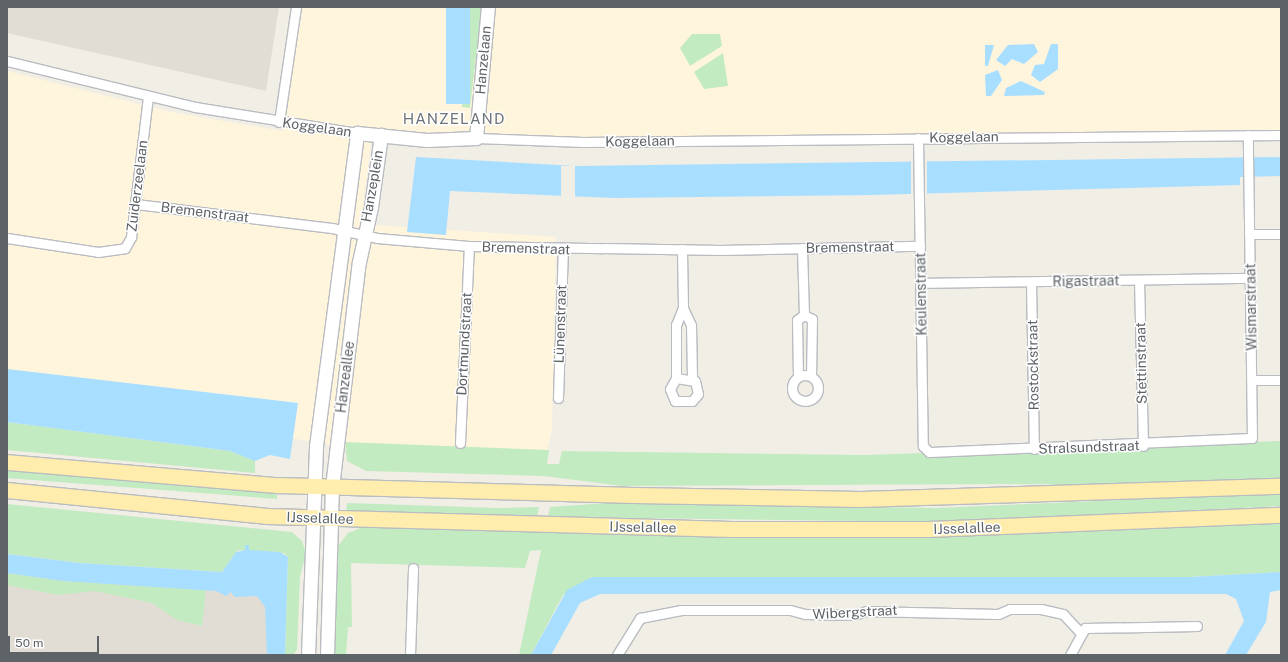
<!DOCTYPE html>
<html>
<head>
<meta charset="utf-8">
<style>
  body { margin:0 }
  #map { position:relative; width:1288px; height:662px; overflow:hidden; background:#f1eee6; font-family:"Public Sans",sans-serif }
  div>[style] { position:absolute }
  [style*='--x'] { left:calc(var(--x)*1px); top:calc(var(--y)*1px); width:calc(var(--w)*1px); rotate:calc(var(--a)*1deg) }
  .commercial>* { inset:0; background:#fff5dd }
  .education>* { inset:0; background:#e1ddd5 }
  .green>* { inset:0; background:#c3ebc1 }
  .water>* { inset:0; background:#a8deff; transform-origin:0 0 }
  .pier>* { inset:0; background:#f1eee6; transform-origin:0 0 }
  .roads { filter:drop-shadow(1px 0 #b9bcc1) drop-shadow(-1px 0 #b9bcc1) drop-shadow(0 1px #b9bcc1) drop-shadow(0 -1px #b9bcc1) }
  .street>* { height:9px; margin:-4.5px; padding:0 4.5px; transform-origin:4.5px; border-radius:4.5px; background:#fff }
  .street>.ring { margin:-4.5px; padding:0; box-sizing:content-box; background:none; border:9px solid #fff; border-radius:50% }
  .secondary>* { height:13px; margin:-6.5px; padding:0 6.5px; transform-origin:6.5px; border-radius:6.5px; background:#fff }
  .primary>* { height:15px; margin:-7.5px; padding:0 7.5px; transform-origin:7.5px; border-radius:7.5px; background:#ffedad }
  span { translate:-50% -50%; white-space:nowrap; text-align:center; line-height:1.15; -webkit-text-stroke:3px #fff; paint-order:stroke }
  .street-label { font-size:14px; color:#5e6368 }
  .neighbourhood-label { font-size:15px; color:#6e757a; letter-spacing:1px }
  .frame { position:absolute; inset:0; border:8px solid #5e6368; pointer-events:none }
  .scale { position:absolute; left:8px; top:636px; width:91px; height:18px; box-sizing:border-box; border:2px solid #5e6368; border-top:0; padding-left:5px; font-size:12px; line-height:14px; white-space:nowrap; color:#5e6368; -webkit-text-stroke:3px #fff; paint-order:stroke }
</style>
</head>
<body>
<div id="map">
  <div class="commercial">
    <div style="clip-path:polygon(296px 7px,1281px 7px,1281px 130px,655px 138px,372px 135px,361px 224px,556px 237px,552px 430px,543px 468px,362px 451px,275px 435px,7px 397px,7px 71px,171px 112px,283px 131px)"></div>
  </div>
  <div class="education">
    <div style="clip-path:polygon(7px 7px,279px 7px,266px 91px,7px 33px)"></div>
    <div style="clip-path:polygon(7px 572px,219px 589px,262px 597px,267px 604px,268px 655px,7px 655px)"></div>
  </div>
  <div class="green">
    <div style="clip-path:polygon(470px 7px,482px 7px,470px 108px,462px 107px)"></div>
    <div style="clip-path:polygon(692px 34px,720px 34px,722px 46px,690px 66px,680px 48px)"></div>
    <div style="clip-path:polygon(723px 53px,728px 86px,704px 89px,694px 72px)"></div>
    <div style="clip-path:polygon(7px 422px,230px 451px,255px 461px,255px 473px,7px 450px)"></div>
    <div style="clip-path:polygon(1281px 441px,1281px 479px,1094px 488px,1044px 484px,622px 486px,544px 476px,366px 471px,347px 461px,345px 442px,549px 450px,547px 464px,559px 464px,562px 451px,865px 455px)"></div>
    <div style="clip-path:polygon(7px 470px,277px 493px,277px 499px,7px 478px)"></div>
    <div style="clip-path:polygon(1281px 493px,1281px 506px,943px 522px,548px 517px,550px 507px,607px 503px,935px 508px)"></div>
    <div style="clip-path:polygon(347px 503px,499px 508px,539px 507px,537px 517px,346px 512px)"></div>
    <div style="clip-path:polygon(7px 504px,292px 532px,302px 541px,306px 553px,300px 577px,297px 650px,293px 655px,278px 655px,285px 654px,288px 557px,284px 553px,238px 550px,222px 572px,80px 563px,7px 554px)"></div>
    <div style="clip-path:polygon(1281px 523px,1281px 572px,1190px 577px,592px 577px,563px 595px,531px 655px,519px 655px,541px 550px,530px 551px,525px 568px,351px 563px,352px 627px,348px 627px,346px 655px,333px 654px,338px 546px,348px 533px,363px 527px,699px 535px,985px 534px)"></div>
    <div style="clip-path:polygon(7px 573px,63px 581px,206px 590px,202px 626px,177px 620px,152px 603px,95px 591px,58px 595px,7px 585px)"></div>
  </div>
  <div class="water">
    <div style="left:446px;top:7px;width:24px;height:97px"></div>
    <div style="clip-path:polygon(1034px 44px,1038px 52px,1024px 64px,1012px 59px,1005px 66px,996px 60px,1008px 45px)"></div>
    <div style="clip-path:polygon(1051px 44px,1058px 44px,1058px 69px,1040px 82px,1031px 75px,1035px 65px,1044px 64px)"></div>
    <div style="clip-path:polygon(985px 45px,994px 45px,988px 66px,985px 66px)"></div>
    <div style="clip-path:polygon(998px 70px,1002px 80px,991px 96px,986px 96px,985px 75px)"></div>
    <div style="clip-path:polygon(1021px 81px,1045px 92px,1044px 95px,1004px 96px,1006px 88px)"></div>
    <div style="clip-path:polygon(416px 157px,575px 166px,1281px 157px,1281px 176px,1240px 177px,1240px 185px,872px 195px,614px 198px,450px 191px,446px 235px,407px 232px)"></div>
    <div style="clip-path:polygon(7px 369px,298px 403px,290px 459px,270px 455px,255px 461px,230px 451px,7px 422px)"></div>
    <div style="clip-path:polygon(245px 545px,249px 545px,249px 550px,280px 552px,288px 557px,285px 654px,267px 655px,265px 607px,257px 596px,235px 597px,231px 592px,226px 596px,216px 591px,63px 581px,7px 573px,7px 554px,80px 563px,222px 572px,236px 552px,245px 550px)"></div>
    <div style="clip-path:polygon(1281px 572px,1281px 590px,1270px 592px,1266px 622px,1246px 655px,1225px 655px,1244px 621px,1236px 599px,1226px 594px,600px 594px,580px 603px,551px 655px,531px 655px,567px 590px,592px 577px,1190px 577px)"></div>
  </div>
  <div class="pier">
    <div style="left:911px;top:160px;width:16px;height:35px"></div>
    <div style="left:561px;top:166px;width:14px;height:31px"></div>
  </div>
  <div class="roads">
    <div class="street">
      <div style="--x:7;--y:61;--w:194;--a:13.7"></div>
      <div style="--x:195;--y:107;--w:164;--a:9.1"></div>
      <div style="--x:279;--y:122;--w:116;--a:-81.6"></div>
      <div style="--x:476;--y:138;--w:107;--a:2.1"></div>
      <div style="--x:583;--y:142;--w:698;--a:-0.57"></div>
      <div style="--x:918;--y:138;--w:308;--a:89.1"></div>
      <div style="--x:923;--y:446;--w:8;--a:45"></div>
      <div style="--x:929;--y:452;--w:323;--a:-2.5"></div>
      <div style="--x:1252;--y:438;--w:303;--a:-90.8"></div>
      <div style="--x:136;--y:204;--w:197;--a:7"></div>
      <div style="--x:332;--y:228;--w:46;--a:12.5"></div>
      <div style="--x:377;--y:238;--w:92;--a:5"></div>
      <div style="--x:469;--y:246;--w:252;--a:0.9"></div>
      <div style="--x:721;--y:250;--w:199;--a:-1.2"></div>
      <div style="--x:1249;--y:234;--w:32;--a:0"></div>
      <div style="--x:7;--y:238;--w:92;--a:8.7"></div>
      <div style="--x:98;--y:252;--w:27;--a:-8"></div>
      <div style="--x:125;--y:248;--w:13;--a:-61"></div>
      <div style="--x:131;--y:237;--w:141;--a:-83.1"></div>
      <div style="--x:1139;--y:280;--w:166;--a:88.6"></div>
      <div style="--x:1031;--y:282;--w:167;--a:89"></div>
      <div style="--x:921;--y:283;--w:329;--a:-0.9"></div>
      <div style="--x:683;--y:308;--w:19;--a:65"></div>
      <div style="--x:691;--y:325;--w:53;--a:88.9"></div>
      <div style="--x:804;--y:315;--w:9;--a:27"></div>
      <div style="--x:812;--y:319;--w:57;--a:91"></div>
      <div class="ring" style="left:792px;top:375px;width:17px;height:17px"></div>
      <div style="--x:798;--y:376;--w:56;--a:-91"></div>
      <div style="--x:797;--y:320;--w:9;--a:-36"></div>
      <div style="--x:804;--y:315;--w:67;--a:-91.7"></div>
      <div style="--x:676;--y:378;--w:19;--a:9"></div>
      <div style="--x:695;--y:381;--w:13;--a:77"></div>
      <div style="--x:698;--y:394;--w:9;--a:131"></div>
      <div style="--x:692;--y:401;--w:17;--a:180"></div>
      <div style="--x:675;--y:401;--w:13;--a:-113"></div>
      <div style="--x:670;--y:389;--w:13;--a:-61"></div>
      <div style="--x:676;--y:378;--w:53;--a:-90"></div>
      <div style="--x:676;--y:325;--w:18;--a:-68"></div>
      <div style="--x:683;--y:308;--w:59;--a:-91"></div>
      <div style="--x:1252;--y:380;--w:29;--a:0"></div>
      <div style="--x:558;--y:398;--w:148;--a:-88.1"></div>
      <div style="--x:460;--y:443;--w:197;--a:-87.4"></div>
      <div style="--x:410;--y:655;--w:87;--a:-88"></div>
      <div style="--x:617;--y:655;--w:44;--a:-58.1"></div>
      <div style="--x:640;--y:618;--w:42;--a:-11"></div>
      <div style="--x:681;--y:610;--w:109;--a:0"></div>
      <div style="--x:790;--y:610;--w:16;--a:15"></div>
      <div style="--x:805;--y:614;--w:49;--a:1.2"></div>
      <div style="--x:854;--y:615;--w:13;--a:-18"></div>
      <div style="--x:866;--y:611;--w:132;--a:1.3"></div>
      <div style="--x:998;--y:614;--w:13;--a:-23"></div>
      <div style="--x:1010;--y:609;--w:31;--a:0"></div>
      <div style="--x:1041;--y:609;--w:23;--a:13"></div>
      <div style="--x:1063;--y:614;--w:25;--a:47"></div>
      <div style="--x:1070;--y:655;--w:31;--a:-61"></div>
      <div style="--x:1085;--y:628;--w:112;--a:-1"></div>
    </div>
    <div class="secondary">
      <div style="--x:308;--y:655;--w:209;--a:-87.8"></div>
      <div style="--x:316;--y:446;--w:316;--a:-82.5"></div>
      <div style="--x:357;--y:133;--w:70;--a:5.7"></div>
      <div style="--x:427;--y:140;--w:49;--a:-2.3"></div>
      <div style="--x:476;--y:138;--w:132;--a:-84.8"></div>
      <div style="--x:327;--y:655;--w:168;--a:-88.3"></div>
      <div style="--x:332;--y:487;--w:227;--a:-83.2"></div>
      <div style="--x:359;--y:262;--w:56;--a:-77.7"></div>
      <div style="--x:371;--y:207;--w:73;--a:-82.1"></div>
    </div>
    <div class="primary">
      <div style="--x:7;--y:462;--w:272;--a:4.9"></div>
      <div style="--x:278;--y:485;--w:356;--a:1.6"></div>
      <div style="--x:634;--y:495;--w:226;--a:1"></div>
      <div style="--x:860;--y:499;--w:421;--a:-1.8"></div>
      <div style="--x:7;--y:490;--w:262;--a:5.7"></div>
      <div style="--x:268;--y:516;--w:463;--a:1.6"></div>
      <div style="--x:731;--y:529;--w:197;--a:0"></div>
      <div style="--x:928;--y:529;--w:353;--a:-2.3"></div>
    </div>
  </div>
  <div class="street-label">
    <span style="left:483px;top:60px;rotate:-85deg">Hanzelaan</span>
    <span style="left:317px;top:127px;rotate:8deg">Koggelaan</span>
    <span style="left:964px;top:137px;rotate:-1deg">Koggelaan</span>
    <span style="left:640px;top:141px;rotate:-1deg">Koggelaan</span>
    <span style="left:137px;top:186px;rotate:-83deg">Zuiderzeelaan</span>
    <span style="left:372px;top:186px;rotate:-80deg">Hanzeplein</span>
    <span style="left:205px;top:212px;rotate:7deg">Bremenstraat</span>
    <span style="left:850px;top:247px;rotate:-1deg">Bremenstraat</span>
    <span style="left:526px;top:248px;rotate:2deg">Bremenstraat</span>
    <span style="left:1086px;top:281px;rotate:-1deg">Rigastraat</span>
    <span style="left:921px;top:294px;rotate:-91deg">Keulenstraat</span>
    <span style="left:1251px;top:307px;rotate:-91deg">Wismarstraat</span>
    <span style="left:560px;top:324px;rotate:-88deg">Lünenstraat</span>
    <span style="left:464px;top:344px;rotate:-87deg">Dortmundstraat</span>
    <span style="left:1141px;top:363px;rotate:-91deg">Stettinstraat</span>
    <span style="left:1033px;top:365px;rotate:-91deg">Rostockstraat</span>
    <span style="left:345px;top:377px;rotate:-83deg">Hanzeallee</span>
    <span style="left:1089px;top:447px;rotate:-2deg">Stralsundstraat</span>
    <span style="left:320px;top:518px;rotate:2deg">IJsselallee</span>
    <span style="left:643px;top:527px;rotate:1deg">IJsselallee</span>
    <span style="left:967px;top:528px;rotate:-2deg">IJsselallee</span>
    <span style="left:855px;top:612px;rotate:-3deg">Wibergstraat</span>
  </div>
  <div class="neighbourhood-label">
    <span style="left:454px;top:119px">HANZELAND</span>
  </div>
  <div class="frame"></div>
  <div class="scale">50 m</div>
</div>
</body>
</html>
